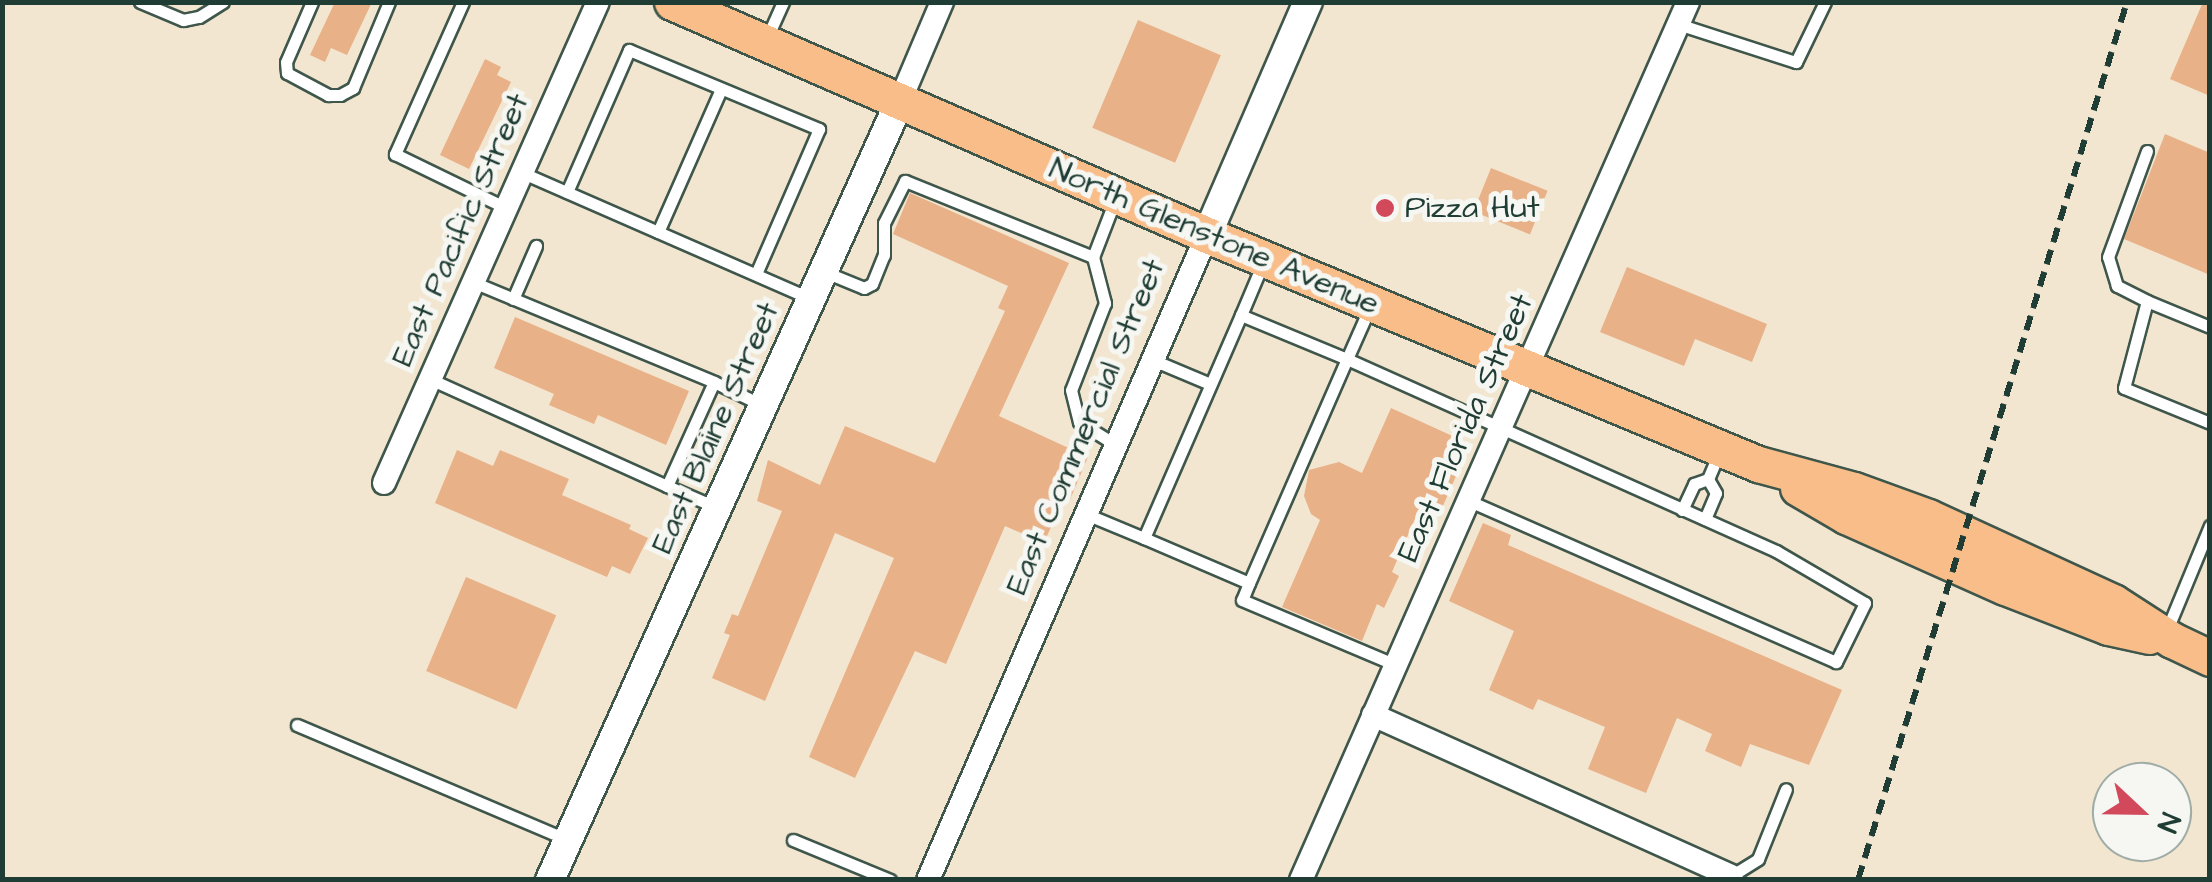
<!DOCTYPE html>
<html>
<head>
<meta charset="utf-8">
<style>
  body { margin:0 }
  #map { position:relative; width:2212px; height:882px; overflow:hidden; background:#f2e6d0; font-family:"Architects Daughter",sans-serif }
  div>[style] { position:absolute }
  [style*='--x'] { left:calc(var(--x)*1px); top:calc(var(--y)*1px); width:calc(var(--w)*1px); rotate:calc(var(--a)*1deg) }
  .building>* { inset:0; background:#e8b188; transform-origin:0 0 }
  .roads { filter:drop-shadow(2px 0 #3f564b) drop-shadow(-2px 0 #3f564b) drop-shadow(0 2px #3f564b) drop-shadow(0 -2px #3f564b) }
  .service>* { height:11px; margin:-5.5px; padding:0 5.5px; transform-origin:5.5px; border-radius:5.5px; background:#fff }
  .minor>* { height:22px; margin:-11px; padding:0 11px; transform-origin:11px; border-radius:11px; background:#fff }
  .tertiary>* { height:28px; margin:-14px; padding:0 14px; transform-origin:14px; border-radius:14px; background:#fff }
  .primary>* { height:35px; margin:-17.5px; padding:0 17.5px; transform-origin:17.5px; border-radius:17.5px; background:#f8bd89 }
  .rail>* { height:6px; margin-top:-3px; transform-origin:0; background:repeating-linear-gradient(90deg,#1f3d34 0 15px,transparent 0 23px) }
  .dots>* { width:28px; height:28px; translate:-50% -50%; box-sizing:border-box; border:5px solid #f6f6f2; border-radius:50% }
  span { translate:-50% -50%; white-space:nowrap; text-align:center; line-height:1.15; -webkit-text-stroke:10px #f6f6f2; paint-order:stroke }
  .poi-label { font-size:32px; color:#1f3d34 }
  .left { translate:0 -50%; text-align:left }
  .street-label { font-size:32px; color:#1f3d34 }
  .frame { position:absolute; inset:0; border:5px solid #1f3d34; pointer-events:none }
  .north { position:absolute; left:2092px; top:762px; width:100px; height:100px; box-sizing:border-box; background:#f6f6f2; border:2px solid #a0aca6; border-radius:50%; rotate:112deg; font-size:28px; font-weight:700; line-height:40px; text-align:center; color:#1f3d34 }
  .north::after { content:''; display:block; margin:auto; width:35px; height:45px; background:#d1495b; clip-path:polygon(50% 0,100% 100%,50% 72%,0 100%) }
</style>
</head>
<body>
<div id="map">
  <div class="building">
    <div style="clip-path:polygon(335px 2px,372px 2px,347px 55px,331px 48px,325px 62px,310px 55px)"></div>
    <div style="clip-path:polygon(2203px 2px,2210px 2px,2210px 96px,2170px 79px)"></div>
    <div style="left:1138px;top:20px;width:90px;height:117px;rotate:23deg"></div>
    <div style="clip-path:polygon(485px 59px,501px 67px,497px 75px,511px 82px,469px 169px,440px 155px)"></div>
    <div style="clip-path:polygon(2165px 134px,2210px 153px,2210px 275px,2124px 239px)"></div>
    <div style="left:1491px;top:168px;width:61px;height:47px;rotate:22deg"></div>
    <div style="clip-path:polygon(910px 193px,1069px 263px,999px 416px,1088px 457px,1070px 500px,1064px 497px,1044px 543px,1005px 526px,946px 664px,915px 651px,855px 778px,809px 757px,894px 558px,835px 533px,765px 701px,712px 678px,730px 635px,724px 633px,732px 614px,738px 616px,782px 511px,757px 501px,768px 460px,820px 485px,845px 426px,935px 463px,1005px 311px,998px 308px,1008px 286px,893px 234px)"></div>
    <div style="clip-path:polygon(1627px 267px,1767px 324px,1752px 362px,1695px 339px,1684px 366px,1600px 332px)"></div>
    <div style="clip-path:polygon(515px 317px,689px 391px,666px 445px,598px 415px,594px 424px,549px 405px,554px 394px,494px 368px)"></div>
    <div style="clip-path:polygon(1391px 408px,1470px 444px,1442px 508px,1423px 500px,1392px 572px,1399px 576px,1384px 608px,1377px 604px,1362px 641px,1282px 607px,1320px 520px,1311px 514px,1304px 496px,1309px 470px,1339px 462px,1362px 473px)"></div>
    <div style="clip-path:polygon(457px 450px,493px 466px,500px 450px,569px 479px,562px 495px,631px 525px,629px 529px,648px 538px,630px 574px,612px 566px,607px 577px,435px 503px)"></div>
    <div style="clip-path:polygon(1483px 523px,1511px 535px,1508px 545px,1842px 690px,1809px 765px,1750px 744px,1741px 767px,1705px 751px,1712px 734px,1677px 718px,1646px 793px,1588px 769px,1605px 727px,1538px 699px,1533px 710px,1489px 690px,1514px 631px,1449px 601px)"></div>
    <div style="left:466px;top:577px;width:98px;height:102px;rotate:23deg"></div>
  </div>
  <div class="roads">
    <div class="service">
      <div style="--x:140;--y:2;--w:47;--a:22.7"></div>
      <div style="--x:183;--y:20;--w:16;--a:-11"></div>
      <div style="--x:199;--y:17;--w:28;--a:-32"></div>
      <div style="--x:312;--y:2;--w:65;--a:113.4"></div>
      <div style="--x:286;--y:62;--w:11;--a:85"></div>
      <div style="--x:287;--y:73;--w:47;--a:28.2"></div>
      <div style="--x:328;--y:95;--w:12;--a:0"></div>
      <div style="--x:340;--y:95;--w:15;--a:-28"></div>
      <div style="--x:353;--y:88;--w:93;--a:-67.3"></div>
      <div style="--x:463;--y:2;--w:167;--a:114.1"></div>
      <div style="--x:395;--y:154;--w:123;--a:25.9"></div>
      <div style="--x:1678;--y:24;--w:124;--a:17.9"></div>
      <div style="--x:1796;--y:62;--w:67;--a:-64.2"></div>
      <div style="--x:766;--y:40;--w:42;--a:-65.9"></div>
      <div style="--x:523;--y:173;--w:315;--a:23.6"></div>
      <div style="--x:567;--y:192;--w:155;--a:-66.4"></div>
      <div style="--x:629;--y:50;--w:206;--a:22.6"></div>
      <div style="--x:819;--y:129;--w:158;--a:113.5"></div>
      <div style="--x:1115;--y:200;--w:61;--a:111.1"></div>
      <div style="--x:1093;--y:257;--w:48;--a:75.4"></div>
      <div style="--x:1105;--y:303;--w:93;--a:111.3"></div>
      <div style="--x:1071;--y:390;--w:33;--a:76"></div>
      <div style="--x:1079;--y:422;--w:44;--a:31.9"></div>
      <div style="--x:658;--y:232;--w:156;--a:-66.2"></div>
      <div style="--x:825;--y:272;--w:42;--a:22.3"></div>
      <div style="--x:864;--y:288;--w:9;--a:-27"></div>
      <div style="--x:872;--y:284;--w:31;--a:-68"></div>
      <div style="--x:884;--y:255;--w:32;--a:-90"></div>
      <div style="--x:884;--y:223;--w:47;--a:-63.4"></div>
      <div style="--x:905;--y:181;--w:203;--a:22"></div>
      <div style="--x:473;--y:282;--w:261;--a:22.5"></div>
      <div style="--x:513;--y:299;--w:58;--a:-66.5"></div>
      <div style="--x:2147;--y:301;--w:34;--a:-153"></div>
      <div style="--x:2117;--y:286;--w:30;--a:-107"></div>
      <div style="--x:2108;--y:257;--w:113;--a:-69.8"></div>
      <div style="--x:1370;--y:307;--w:57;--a:113.9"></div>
      <div style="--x:1347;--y:359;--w:470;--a:24.1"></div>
      <div style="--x:1776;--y:551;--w:103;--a:30.3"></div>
      <div style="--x:1865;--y:603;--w:66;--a:116.2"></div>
      <div style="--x:1836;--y:662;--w:401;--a:-156.3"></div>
      <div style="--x:2210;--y:327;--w:68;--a:-157.6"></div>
      <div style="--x:2147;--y:301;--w:90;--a:104.8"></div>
      <div style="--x:2124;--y:388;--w:93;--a:22.1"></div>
      <div style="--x:1153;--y:360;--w:62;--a:22.8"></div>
      <div style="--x:430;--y:379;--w:260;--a:24.3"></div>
      <div style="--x:718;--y:508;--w:56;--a:-156.7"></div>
      <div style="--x:667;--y:486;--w:114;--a:-65.7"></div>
      <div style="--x:714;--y:382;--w:55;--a:25.6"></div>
      <div style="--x:1682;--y:510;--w:29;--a:-65"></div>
      <div style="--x:1694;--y:484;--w:15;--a:-20"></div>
      <div style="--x:1708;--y:479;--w:28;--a:-67"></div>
      <div style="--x:1086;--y:514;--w:63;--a:22.5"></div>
      <div style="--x:1144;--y:538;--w:243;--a:-66.5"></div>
      <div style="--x:1705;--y:519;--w:28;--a:-67"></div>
      <div style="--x:1716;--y:493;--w:16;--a:-120"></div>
      <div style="--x:1144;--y:538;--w:114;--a:23.2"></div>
      <div style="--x:1249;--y:583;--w:18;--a:112"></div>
      <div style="--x:1242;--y:600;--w:167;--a:22.9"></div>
      <div style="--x:1249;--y:583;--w:244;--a:-66.4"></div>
      <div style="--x:1347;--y:359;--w:115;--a:-157.5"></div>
      <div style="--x:1241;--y:315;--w:56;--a:-67.1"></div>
      <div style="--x:2166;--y:632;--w:115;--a:-67.5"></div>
      <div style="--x:297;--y:725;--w:294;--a:23"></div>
      <div style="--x:793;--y:840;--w:105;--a:22.4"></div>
      <div style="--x:1731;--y:876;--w:32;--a:-32"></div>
      <div style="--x:1758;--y:859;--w:75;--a:-68.2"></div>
    </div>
    <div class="minor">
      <div style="--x:900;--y:101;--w:108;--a:-67"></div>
      <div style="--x:384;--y:483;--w:526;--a:-66.02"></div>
      <div style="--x:1373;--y:715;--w:393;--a:24.2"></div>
      <div style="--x:928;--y:880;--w:703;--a:-66.61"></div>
      <div style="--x:1301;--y:880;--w:960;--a:-66.21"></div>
    </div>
    <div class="tertiary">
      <div style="--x:1207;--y:235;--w:254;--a:-66.6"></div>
      <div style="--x:550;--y:880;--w:854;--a:-65.81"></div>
    </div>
    <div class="primary">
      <div style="--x:672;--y:2;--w:584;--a:23.53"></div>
      <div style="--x:1207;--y:235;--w:597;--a:22.57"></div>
      <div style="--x:1758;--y:464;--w:99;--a:15.2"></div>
      <div style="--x:1854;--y:490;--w:79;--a:20"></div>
      <div style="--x:1928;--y:517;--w:204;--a:24.7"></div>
      <div style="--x:2113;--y:602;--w:70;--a:32.8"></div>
      <div style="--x:2172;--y:640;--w:42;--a:25.3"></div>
      <div style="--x:1798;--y:488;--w:56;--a:30.3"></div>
      <div style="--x:1846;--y:516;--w:174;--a:24.1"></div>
      <div style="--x:2005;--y:587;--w:110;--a:21.2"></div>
      <div style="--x:2108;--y:627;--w:42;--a:12.4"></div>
    </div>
  </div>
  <div class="rail">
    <div style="--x:1858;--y:880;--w:918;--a:-72.97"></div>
  </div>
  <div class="dots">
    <div style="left:1385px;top:208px;background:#d1495b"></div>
  </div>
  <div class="poi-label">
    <span class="left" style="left:1405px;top:208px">Pizza Hut</span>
  </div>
  <div class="street-label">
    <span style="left:461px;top:230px;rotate:-66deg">East Pacific Street</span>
    <span style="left:1214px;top:237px;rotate:23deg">North Glenstone Avenue</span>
    <span style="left:1086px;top:427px;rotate:-67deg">East Commercial Street</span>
    <span style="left:716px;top:428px;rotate:-66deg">East Blaine Street</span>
    <span style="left:1466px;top:428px;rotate:-66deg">East Florida Street</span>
  </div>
  <div class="frame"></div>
  <div class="north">N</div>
</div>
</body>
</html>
